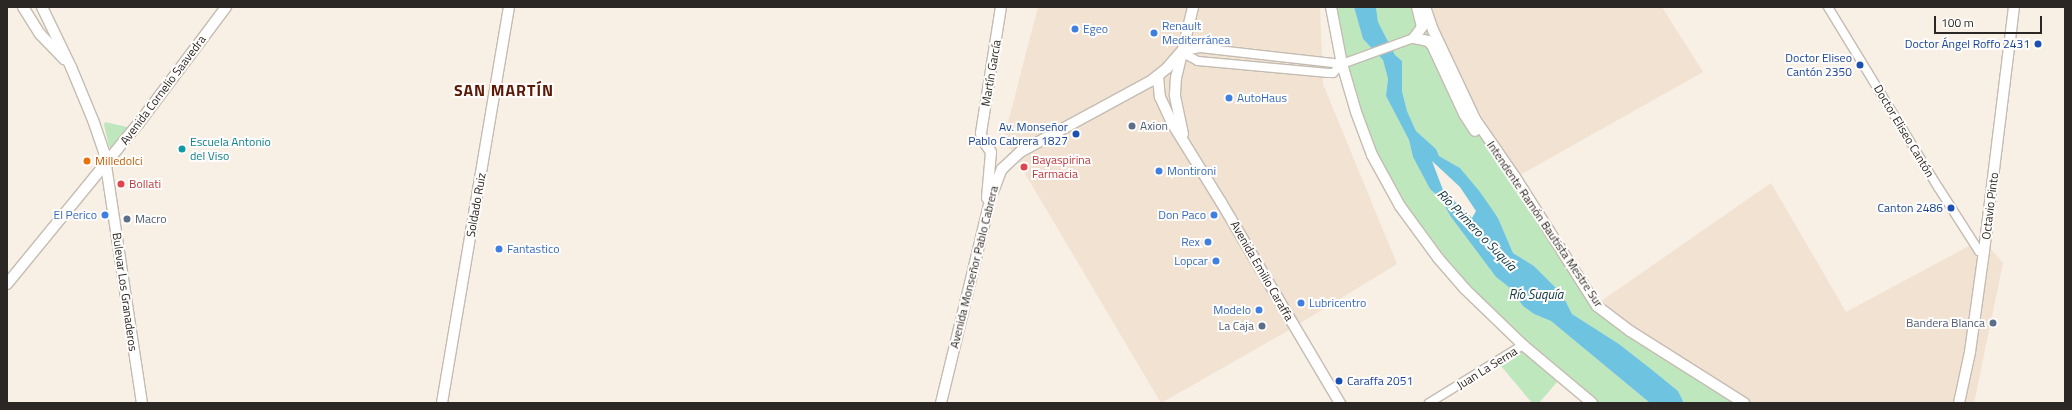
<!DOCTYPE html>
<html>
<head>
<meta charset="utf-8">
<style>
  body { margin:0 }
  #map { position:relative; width:2072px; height:410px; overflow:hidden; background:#f8efe5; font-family:"Titillium Web",sans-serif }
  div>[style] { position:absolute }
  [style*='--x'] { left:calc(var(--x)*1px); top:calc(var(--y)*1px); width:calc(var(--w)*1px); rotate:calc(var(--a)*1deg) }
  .built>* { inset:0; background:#f1e2d2 }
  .green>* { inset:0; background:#bee7bd }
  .water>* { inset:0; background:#6dc3e0 }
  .roads { filter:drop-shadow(1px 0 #c4bcb2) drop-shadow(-1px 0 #c4bcb2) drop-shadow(0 1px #c4bcb2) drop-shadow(0 -1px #c4bcb2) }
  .minor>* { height:8px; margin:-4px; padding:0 4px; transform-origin:4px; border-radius:4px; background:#fff }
  .major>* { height:10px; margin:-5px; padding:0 5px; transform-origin:5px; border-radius:5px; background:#fff }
  .dots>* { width:11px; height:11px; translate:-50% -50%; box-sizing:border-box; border:2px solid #fffdfb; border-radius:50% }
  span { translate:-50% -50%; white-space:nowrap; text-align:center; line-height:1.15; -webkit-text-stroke:4px #fffdfb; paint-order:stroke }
  .shop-label { font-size:12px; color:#366cbe }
  .left { translate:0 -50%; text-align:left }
  .right { translate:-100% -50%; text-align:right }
  .transit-label { font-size:12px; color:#164399 }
  .street-label { font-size:12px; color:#2b2724 }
  .service-label { font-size:12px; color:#4e5e75 }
  .culture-label { font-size:12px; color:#0d838f }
  .health-label { font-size:12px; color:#be3a42 }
  .food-label { font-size:12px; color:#c56008 }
  .water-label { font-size:13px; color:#09333f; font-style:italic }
  .district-label { font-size:16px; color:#5b1907; font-weight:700; letter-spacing:1px }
  .frame { position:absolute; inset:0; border:8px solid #2b2724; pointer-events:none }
  .scale { position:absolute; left:1934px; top:16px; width:108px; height:18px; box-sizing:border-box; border:2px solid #2b2724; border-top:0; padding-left:5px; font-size:12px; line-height:14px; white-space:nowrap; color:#2b2724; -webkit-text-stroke:3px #fffdfb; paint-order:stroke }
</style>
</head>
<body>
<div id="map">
  <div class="built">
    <div style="clip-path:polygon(1038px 7px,1320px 7px,1323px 84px,1397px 264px,1284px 333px,1161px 403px,1004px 138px)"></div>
    <div style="clip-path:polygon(1430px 7px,1662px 7px,1703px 72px,1518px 176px,1463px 86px)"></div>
    <div style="clip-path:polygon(1771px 183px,1846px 312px,1982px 239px,2003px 263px,1974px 403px,1750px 403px,1594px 306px)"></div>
  </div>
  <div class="green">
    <div style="clip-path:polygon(1331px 7px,1354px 7px,1363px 39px,1383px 60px,1388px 79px,1386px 96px,1409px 140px,1413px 157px,1430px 189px,1440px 198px,1451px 217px,1496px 277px,1510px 288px,1523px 306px,1534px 314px,1551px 321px,1650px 403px,1592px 403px,1438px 258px,1372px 155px)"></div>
    <div style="clip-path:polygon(1376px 7px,1425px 7px,1465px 101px,1597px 306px,1744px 403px,1684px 403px,1678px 391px,1651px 369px,1619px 344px,1572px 314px,1562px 294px,1534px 266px,1513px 253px,1498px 218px,1460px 168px,1439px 156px,1436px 149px,1416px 131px,1407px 111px,1402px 91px,1402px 61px,1395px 55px,1378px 22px)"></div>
    <div style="clip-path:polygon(105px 122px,127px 127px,128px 129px,112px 149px,109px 146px,104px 125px)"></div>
    <div style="clip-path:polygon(1522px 350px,1557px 382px,1539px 403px,1532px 403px,1501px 366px)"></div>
  </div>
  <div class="water">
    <div style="clip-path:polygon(evenodd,1354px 7px,1376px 7px,1378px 22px,1395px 55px,1402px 61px,1402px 91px,1407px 111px,1416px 131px,1436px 149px,1439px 156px,1460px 168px,1480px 192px,1498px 218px,1513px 253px,1534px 266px,1562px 294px,1572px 314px,1619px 344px,1651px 369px,1678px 391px,1684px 403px,1650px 403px,1551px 321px,1534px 314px,1523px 306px,1510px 288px,1496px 277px,1451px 217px,1440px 198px,1430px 189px,1413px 157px,1409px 140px,1386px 96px,1388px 79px,1383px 60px,1363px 39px,1354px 7px,1432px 161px,1460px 187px,1476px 211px,1472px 218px,1443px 190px,1432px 161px)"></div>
  </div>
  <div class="roads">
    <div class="minor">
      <div style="--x:1828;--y:7;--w:211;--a:58.6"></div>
      <div style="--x:1938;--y:187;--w:76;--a:57.4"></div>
      <div style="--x:1979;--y:251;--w:5;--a:0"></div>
      <div style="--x:1181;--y:52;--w:19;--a:-12"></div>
      <div style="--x:1200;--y:48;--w:143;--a:6.4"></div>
      <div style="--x:1342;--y:64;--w:77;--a:-19.9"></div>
      <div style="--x:1181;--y:52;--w:19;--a:28"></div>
      <div style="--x:1198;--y:61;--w:131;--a:5.3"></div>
      <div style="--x:1328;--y:73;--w:5;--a:0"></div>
      <div style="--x:1333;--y:73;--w:13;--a:-45"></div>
      <div style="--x:1429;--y:403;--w:110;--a:-31.7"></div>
    </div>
    <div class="major">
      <div style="--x:23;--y:7;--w:32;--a:58"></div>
      <div style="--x:40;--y:34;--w:35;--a:46"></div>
      <div style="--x:42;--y:7;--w:67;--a:64.2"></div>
      <div style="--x:71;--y:67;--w:57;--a:67.5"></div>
      <div style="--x:93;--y:120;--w:34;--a:71"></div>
      <div style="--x:104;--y:152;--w:254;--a:81.4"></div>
      <div style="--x:1331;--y:7;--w:58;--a:79.1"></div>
      <div style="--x:1342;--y:64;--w:50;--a:73.7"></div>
      <div style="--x:1356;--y:112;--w:46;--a:69.6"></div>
      <div style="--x:1372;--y:155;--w:58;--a:61.2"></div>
      <div style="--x:1400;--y:206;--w:64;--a:53.8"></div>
      <div style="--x:1438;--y:258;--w:41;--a:48.9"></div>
      <div style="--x:1465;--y:289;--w:81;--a:44"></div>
      <div style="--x:1523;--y:345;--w:90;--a:40"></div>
      <div style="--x:1425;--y:7;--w:24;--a:71"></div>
      <div style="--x:1433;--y:30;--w:98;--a:64.7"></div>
      <div style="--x:1475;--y:119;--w:70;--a:55.4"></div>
      <div style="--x:1515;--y:177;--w:153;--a:57.6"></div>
      <div style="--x:1597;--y:306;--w:41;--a:37.1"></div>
      <div style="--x:1630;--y:331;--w:135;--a:32.3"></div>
      <div style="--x:1414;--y:38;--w:14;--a:12"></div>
      <div style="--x:1428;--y:41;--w:6;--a:45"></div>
      <div style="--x:1432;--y:45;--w:76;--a:65.1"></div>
      <div style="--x:1464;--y:114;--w:20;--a:57"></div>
      <div style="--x:1414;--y:38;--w:14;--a:-54"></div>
      <div style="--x:1422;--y:27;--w:21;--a:-104"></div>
      <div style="--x:1158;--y:76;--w:21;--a:85"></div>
      <div style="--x:1160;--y:97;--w:29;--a:65"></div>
      <div style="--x:1172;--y:123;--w:93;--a:58.2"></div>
      <div style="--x:1221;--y:202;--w:234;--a:59.4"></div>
      <div style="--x:1183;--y:134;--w:40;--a:-102"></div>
      <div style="--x:1175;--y:95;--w:17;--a:-87"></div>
      <div style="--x:1176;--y:78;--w:73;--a:-76.5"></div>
      <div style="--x:987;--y:198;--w:46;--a:-85"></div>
      <div style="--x:991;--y:152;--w:16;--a:-125"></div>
      <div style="--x:982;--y:139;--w:6;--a:-99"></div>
      <div style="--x:981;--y:133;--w:128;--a:-81"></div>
      <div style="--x:7;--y:284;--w:208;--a:-50.7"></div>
      <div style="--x:139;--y:123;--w:145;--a:-53.1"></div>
      <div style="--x:442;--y:403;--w:402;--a:-80.4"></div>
      <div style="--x:941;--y:403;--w:212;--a:-76.4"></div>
      <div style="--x:991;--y:197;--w:30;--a:-69"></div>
      <div style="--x:1002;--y:169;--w:25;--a:-43"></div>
      <div style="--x:1020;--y:152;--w:149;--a:-28.5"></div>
      <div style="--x:1151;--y:81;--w:21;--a:-39"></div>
      <div style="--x:1167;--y:68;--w:21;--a:-49"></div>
      <div style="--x:1959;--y:403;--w:52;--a:-77.8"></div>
      <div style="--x:1970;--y:352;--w:102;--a:-82.1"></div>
      <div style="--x:1984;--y:251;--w:246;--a:-83"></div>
    </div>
  </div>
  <div class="dots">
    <div style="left:1075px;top:29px;background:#3f7fe0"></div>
    <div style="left:1154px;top:33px;background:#3f7fe0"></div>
    <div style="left:2038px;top:44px;background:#1a4fb4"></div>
    <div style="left:1860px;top:65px;background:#1a4fb4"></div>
    <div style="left:1229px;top:98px;background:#3f7fe0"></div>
    <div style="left:1132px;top:126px;background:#5c6f8a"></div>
    <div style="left:1076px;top:134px;background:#1a4fb4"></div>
    <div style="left:182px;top:149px;background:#0f9aa8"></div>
    <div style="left:87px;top:161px;background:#e8710a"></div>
    <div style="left:1024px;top:167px;background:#e0444e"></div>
    <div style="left:1159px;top:171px;background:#3f7fe0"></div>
    <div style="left:121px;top:184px;background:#e0444e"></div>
    <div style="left:1951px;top:208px;background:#1a4fb4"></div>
    <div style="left:105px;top:215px;background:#3f7fe0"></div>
    <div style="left:1214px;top:215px;background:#3f7fe0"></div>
    <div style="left:127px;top:219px;background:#5c6f8a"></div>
    <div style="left:1208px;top:242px;background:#3f7fe0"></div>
    <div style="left:499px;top:249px;background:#3f7fe0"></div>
    <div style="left:1216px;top:261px;background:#3f7fe0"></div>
    <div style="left:1301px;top:303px;background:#3f7fe0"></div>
    <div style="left:1259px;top:310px;background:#3f7fe0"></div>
    <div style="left:1993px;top:323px;background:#5c6f8a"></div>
    <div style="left:1262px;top:326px;background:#5c6f8a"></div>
    <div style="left:1339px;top:381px;background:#1a4fb4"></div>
  </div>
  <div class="shop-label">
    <span class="left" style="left:1162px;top:33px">Renault<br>Mediterránea</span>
    <span class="left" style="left:1083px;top:29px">Egeo</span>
    <span class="left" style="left:1237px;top:98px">AutoHaus</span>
    <span class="left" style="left:1167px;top:171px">Montironi</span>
    <span class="right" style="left:97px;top:215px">El Perico</span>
    <span class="right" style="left:1206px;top:215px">Don Paco</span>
    <span class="right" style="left:1200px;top:242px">Rex</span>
    <span class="left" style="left:507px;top:249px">Fantastico</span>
    <span class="right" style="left:1208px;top:261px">Lopcar</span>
    <span class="left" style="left:1309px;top:303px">Lubricentro</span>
    <span class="right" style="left:1251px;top:310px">Modelo</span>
  </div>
  <div class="transit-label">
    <span class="right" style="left:2030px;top:44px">Doctor Ángel Roffo 2431</span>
    <span class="right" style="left:1852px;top:65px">Doctor Eliseo<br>Cantón 2350</span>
    <span class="right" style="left:1068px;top:134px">Av. Monseñor<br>Pablo Cabrera 1827</span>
    <span class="right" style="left:1943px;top:208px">Canton 2486</span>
    <span class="left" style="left:1347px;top:381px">Caraffa 2051</span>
  </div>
  <div class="street-label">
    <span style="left:991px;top:73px;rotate:-80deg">Martín García</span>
    <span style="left:163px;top:90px;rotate:-53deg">Avenida Cornelio Saavedra</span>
    <span style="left:1904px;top:131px;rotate:59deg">Doctor Eliseo Cantón</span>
    <span style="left:476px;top:205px;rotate:-80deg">Soldado Ruiz</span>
    <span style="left:1990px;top:206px;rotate:-83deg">Octavio Pinto</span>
    <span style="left:1545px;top:224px;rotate:56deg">Intendente Ramón Bautista Mestre Sur</span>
    <span style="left:974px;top:267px;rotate:-76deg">Avenida Monseñor Pablo Cabrera</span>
    <span style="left:1262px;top:271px;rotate:60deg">Avenida Emilio Caraffa</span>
    <span style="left:125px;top:292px;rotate:82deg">Bulevar Los Granaderos</span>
    <span style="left:1487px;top:368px;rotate:-32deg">Juan La Serna</span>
  </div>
  <div class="service-label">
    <span class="left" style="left:1140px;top:126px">Axion</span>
    <span class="left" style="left:135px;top:219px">Macro</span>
    <span class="right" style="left:1985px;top:323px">Bandera Blanca</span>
    <span class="right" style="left:1254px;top:326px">La Caja</span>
  </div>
  <div class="culture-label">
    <span class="left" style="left:190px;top:149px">Escuela Antonio<br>del Viso</span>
  </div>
  <div class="health-label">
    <span class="left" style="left:1032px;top:167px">Bayaspirina<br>Farmacia</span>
    <span class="left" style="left:129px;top:184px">Bollati</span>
  </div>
  <div class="food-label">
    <span class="left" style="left:95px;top:161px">Milledolci</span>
  </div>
  <div class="water-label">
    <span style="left:1477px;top:230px;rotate:46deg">Río Primero o Suquía</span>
    <span style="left:1536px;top:294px">Río Suquía</span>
  </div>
  <div class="district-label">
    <span style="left:504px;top:90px">SAN MARTÍN</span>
  </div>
  <div class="frame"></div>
  <div class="scale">100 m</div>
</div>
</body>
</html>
